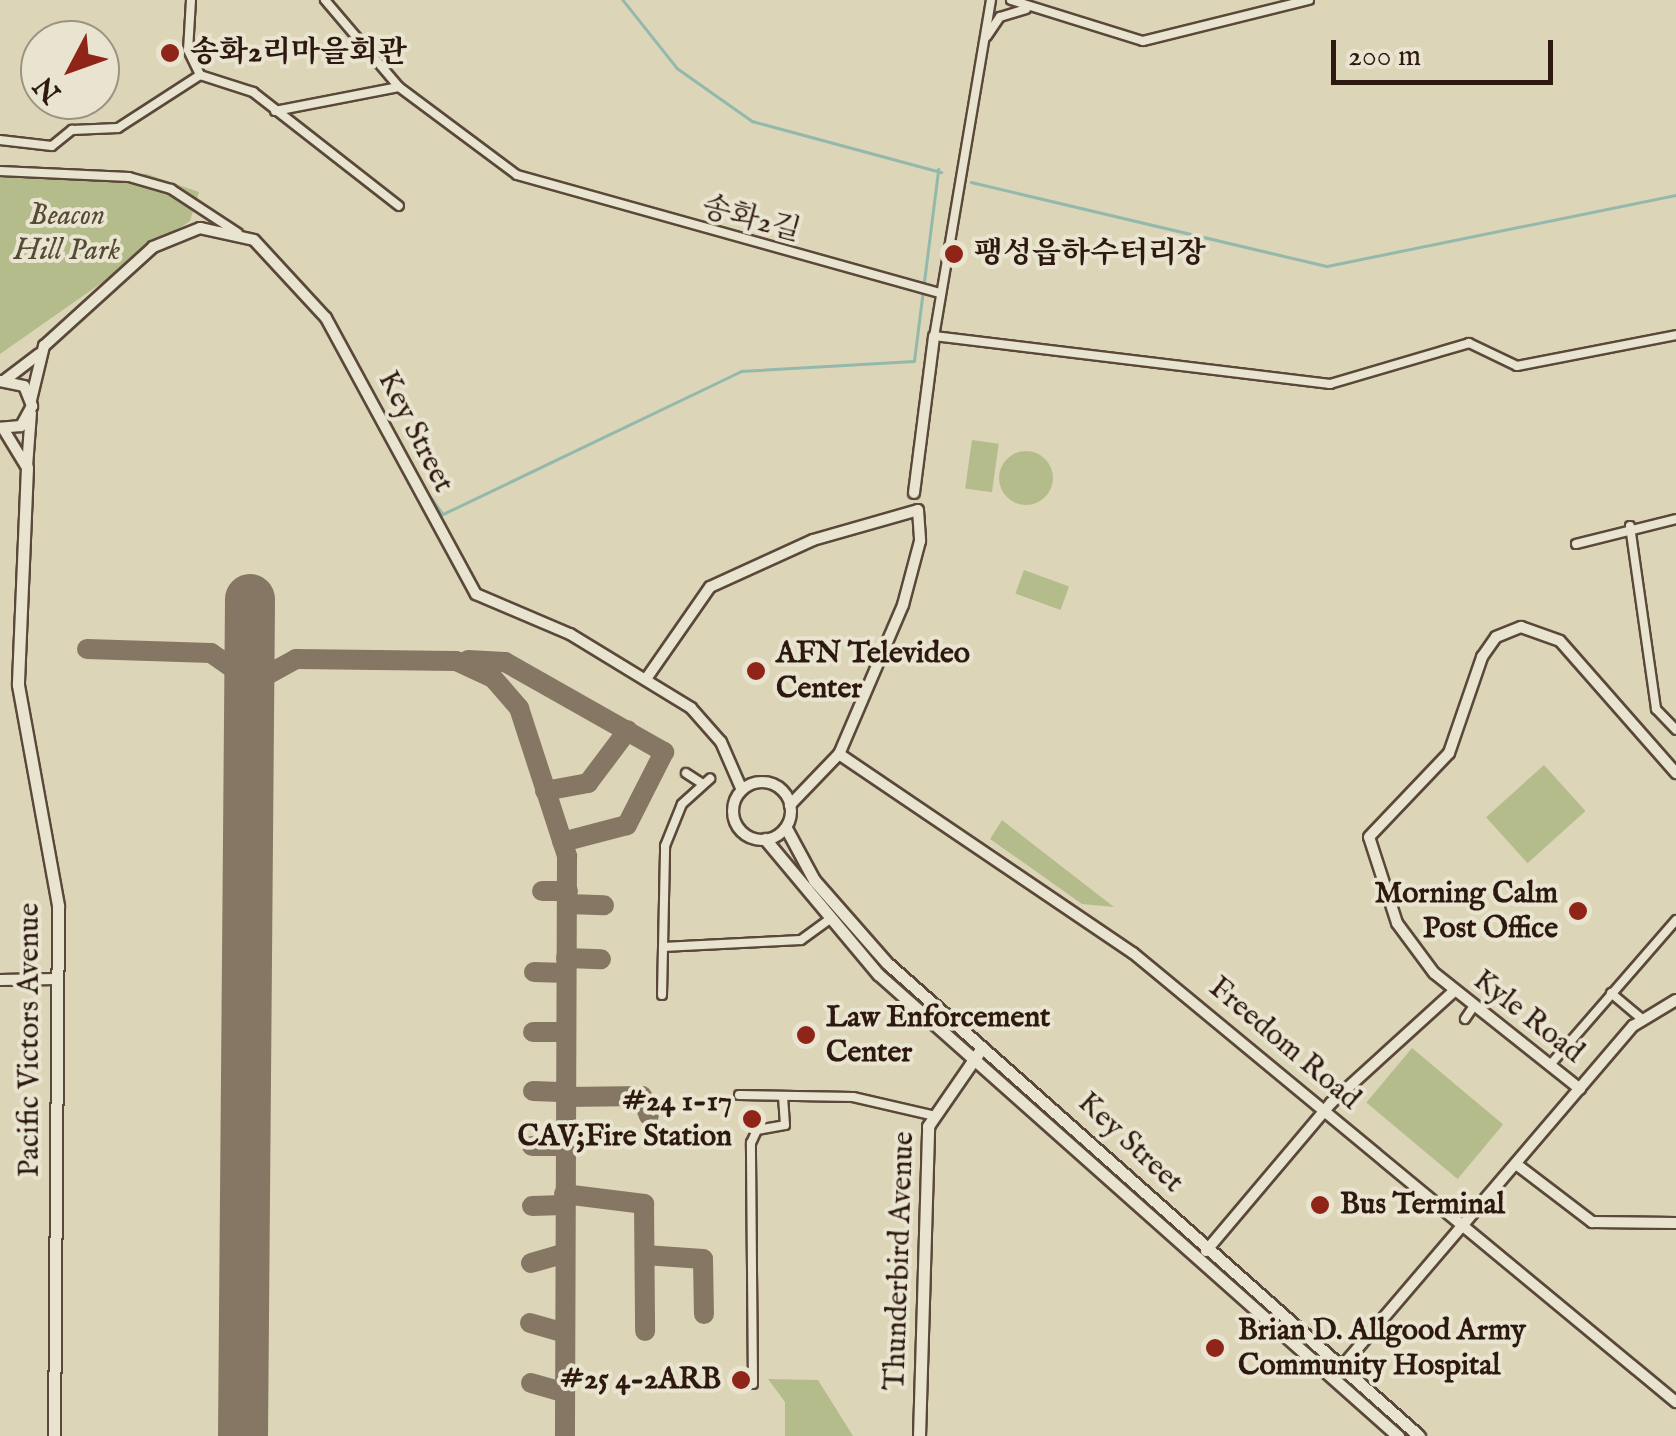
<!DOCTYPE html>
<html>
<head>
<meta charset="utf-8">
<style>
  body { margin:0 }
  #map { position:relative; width:1676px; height:1436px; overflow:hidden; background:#ddd5b7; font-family:"IM FELL English","Noto Serif KR",serif }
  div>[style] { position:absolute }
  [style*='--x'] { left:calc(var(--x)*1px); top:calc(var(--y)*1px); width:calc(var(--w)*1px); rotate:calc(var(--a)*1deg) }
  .green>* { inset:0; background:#b5bc8b; transform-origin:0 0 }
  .round { border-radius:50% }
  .stream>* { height:2.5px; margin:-1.25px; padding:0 1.25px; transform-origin:1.25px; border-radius:1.25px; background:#93b9ac }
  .taxiway>* { height:20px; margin:-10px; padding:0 10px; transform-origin:10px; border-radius:10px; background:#867764 }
  .runway>* { height:50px; margin:-25px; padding:0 25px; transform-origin:25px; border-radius:25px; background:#867764 }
  .roads { filter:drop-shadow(2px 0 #5a483a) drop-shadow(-2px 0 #5a483a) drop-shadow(0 2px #5a483a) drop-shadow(0 -2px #5a483a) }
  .minor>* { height:8px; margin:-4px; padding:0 4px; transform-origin:4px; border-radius:4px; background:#e9e4d0 }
  .tertiary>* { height:10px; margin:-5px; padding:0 5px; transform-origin:5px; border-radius:5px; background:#e9e4d0 }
  .tertiary>.ring { margin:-5px; padding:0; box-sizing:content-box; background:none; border:10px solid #e9e4d0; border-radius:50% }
  .secondary>* { height:11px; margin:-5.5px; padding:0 5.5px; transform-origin:5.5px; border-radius:5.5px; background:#e9e4d0 }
  .dots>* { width:28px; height:28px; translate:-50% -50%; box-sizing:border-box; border:5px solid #e9e4d0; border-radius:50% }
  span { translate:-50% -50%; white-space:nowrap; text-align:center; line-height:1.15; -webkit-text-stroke:8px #e9e4d0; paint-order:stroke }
  .poi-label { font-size:30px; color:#2e1910; font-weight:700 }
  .left { translate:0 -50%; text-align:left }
  .right { translate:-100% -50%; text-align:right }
  .park-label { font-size:30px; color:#564a35; font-style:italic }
  .street-label { font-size:30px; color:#2e1910 }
  .north { position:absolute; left:20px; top:20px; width:100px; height:100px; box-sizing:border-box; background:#e9e4d0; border:2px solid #9e9383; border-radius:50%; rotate:229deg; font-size:28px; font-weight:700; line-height:40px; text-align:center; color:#2e1910 }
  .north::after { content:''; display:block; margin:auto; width:35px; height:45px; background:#8f2418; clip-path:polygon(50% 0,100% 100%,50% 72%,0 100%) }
  .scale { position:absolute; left:1331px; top:40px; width:222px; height:45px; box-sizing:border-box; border:5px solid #2e1910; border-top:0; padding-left:12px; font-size:30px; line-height:35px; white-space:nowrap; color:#2e1910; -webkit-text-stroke:8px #e9e4d0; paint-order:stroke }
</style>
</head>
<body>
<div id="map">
  <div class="green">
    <div style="clip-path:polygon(0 165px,147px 174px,199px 192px,190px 221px,0 354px)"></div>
    <div style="left:972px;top:440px;width:27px;height:49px;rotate:8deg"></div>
    <div class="round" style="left:999px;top:451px;width:54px;height:54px"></div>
    <div style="left:1024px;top:570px;width:48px;height:25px;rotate:20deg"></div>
    <div style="left:1544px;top:765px;width:62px;height:78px;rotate:48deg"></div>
    <div style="clip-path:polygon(1002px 820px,1114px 907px,1082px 904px,990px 839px)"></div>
    <div style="left:1412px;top:1048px;width:119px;height:71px;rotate:40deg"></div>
    <div style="clip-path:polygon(768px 1379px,818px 1380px,853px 1436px,785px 1436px,785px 1402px)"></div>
  </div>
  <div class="stream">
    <div style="--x:623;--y:0;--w:87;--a:51.5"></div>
    <div style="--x:677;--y:68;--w:92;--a:35.2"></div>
    <div style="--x:752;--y:121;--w:196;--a:15.1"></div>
    <div style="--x:971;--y:182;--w:366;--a:13.3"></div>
    <div style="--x:1327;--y:266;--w:356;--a:-11.5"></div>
    <div style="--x:424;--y:488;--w:32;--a:54"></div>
    <div style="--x:443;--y:514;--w:331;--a:-25.6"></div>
    <div style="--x:741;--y:371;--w:173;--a:-3.3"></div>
    <div style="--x:914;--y:361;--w:193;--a:-82.8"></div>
  </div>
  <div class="taxiway">
    <div style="--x:87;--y:649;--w:124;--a:1.8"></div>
    <div style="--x:211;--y:653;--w:32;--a:35"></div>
    <div style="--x:237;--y:671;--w:36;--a:76"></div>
    <div style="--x:468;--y:660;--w:37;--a:3"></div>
    <div style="--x:505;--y:662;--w:183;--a:29.5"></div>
    <div style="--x:664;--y:752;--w:82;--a:116.9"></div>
    <div style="--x:627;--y:825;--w:67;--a:165.3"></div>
    <div style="--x:246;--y:718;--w:40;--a:-72"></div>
    <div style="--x:258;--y:680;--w:43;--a:-28.9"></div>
    <div style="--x:296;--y:659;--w:160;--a:0.7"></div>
    <div style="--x:456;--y:661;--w:41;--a:24.7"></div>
    <div style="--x:493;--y:678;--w:40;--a:49"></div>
    <div style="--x:519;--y:708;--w:156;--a:72"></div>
    <div style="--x:567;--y:856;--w:580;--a:90.2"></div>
    <div style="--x:545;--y:791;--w:44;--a:-10.5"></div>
    <div style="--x:588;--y:783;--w:66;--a:-53"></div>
    <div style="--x:542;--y:891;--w:26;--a:0"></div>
    <div style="--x:567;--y:904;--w:37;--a:2"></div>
    <div style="--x:566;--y:958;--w:35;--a:2"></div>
    <div style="--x:534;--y:972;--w:32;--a:2"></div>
    <div style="--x:533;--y:1032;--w:33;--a:0"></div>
    <div style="--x:533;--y:1091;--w:33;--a:2"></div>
    <div style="--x:566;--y:1097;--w:76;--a:-0.8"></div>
    <div style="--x:642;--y:1096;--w:21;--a:71"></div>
    <div style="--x:532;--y:1146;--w:33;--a:0"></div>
    <div style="--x:564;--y:1194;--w:81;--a:7.1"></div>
    <div style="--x:644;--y:1204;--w:127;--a:89.5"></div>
    <div style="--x:532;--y:1206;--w:32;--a:-2"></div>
    <div style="--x:645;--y:1255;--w:58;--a:3.9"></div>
    <div style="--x:703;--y:1259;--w:55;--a:89"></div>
    <div style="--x:531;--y:1263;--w:33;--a:-16"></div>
    <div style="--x:530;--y:1323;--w:35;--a:16"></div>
    <div style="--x:531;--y:1383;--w:35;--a:16"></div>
  </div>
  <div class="runway">
    <div style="--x:243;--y:1436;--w:837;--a:-89.52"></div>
  </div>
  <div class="roads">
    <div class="minor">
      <div style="--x:191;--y:0;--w:50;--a:93.4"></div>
      <div style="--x:188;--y:50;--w:28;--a:64"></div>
      <div style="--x:200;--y:75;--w:56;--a:17.8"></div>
      <div style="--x:253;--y:92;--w:185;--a:38"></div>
      <div style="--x:325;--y:0;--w:114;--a:49.6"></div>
      <div style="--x:399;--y:87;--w:147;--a:36.7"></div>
      <div style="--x:517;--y:175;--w:438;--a:15.6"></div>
      <div style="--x:991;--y:0;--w:341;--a:99.6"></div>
      <div style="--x:934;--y:336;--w:399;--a:6.9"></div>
      <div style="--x:1330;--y:384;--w:145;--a:-16.4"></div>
      <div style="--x:1469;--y:343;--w:53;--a:25.6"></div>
      <div style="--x:1517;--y:366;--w:162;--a:-11"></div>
      <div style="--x:1011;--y:0;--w:138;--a:17.3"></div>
      <div style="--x:1143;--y:41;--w:171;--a:-13.9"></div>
      <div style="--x:987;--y:36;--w:23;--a:-56"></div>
      <div style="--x:1000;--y:17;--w:27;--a:-17"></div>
      <div style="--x:275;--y:111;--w:126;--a:-11"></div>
      <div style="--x:0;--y:140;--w:52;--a:6.6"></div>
      <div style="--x:52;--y:146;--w:26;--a:-39"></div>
      <div style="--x:72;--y:130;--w:46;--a:-2.5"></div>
      <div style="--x:118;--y:128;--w:98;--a:-32.9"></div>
      <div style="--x:0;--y:171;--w:129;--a:2.7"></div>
      <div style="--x:129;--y:177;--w:44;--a:15.9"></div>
      <div style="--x:171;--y:189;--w:80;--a:33.3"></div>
      <div style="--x:1630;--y:526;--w:185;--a:81.9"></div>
      <div style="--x:1656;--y:709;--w:29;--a:46"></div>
      <div style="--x:1576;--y:544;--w:103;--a:-14"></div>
      <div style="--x:686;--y:773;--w:20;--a:33"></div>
      <div style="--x:663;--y:947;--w:138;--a:-2.9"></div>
      <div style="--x:801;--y:940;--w:37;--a:-36"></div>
      <div style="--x:1611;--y:993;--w:39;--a:40"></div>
      <div style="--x:662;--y:995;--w:149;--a:-88.8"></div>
      <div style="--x:665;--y:846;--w:45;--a:-68"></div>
      <div style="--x:682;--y:804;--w:38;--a:-42"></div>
      <div style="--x:1465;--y:1019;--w:14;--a:-56"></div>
      <div style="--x:1550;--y:1065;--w:192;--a:-49"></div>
      <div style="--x:739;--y:1095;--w:114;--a:1"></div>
      <div style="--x:853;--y:1097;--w:80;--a:13"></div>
      <div style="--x:753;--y:1384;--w:241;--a:-90.5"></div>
      <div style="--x:751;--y:1143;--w:14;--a:-65"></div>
      <div style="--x:757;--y:1130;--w:28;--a:-10"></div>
      <div style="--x:785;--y:1125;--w:29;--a:-94"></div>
    </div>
    <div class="tertiary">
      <div style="--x:5;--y:380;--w:43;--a:-37.4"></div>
      <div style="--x:0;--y:381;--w:25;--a:12"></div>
      <div style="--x:24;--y:386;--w:22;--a:68"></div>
      <div style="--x:32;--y:406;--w:23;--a:119"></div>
      <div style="--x:21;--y:426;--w:21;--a:175"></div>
      <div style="--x:31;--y:400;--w:56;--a:-76.5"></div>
      <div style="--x:44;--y:346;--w:147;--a:-42.2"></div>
      <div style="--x:153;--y:247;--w:51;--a:-22"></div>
      <div style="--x:200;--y:228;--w:55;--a:12.5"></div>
      <div style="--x:254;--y:240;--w:106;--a:47.3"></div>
      <div style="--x:326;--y:318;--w:314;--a:61.5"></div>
      <div style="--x:476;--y:594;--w:102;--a:23.1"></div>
      <div style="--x:570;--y:634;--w:142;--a:31.4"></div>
      <div style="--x:691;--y:708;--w:45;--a:48.6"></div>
      <div style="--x:721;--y:742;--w:52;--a:66.4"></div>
      <div style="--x:4;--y:430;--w:42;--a:58.6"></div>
      <div style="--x:27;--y:467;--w:54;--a:-85.8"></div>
      <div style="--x:914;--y:493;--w:158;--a:-82.7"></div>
      <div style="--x:646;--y:679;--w:112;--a:-55.2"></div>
      <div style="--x:710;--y:587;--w:113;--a:-24.5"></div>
      <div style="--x:813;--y:540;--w:109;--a:-15.9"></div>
      <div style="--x:918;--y:510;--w:31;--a:86"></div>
      <div style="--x:920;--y:541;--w:66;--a:104.9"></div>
      <div style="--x:903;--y:605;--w:162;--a:113.2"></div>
      <div style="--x:839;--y:754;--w:71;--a:133.9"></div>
      <div style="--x:839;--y:754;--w:355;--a:34.1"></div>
      <div style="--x:1133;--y:953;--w:705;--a:39.59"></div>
      <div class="ring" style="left:733px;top:782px;width:48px;height:48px"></div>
      <div style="--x:0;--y:980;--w:56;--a:-1"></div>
      <div style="--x:1580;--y:1089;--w:186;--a:-141.5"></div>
      <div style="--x:1434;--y:973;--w:62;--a:-126.5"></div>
      <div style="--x:1397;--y:923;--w:90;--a:-108"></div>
      <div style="--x:1369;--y:837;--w:116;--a:-46.4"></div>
      <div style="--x:1449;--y:753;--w:102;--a:-71"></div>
      <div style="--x:1482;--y:657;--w:24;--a:-55"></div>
      <div style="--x:1496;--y:637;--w:27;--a:-22"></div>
      <div style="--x:1521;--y:627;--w:41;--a:19.7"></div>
      <div style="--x:1560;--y:641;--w:176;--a:48.7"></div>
      <div style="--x:1516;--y:1164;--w:96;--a:37.3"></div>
      <div style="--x:1592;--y:1222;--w:84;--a:0.7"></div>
      <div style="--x:1206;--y:1251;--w:194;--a:-49.8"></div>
      <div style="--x:1331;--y:1103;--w:165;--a:-42.3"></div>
      <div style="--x:1339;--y:1370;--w:453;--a:-49.5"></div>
      <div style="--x:1633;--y:1026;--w:50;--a:-31.2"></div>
    </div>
    <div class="secondary">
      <div style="--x:27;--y:467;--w:218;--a:92.4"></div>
      <div style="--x:18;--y:685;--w:225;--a:79.7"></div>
      <div style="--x:58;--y:906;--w:530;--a:90.43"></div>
      <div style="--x:786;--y:828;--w:59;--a:61.7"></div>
      <div style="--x:814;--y:880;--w:111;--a:48.7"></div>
      <div style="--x:887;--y:963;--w:712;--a:41.64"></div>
      <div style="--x:765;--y:839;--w:176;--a:50.1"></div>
      <div style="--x:878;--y:974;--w:696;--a:41.62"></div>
      <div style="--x:919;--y:1436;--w:310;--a:-88.3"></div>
      <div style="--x:928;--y:1126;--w:90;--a:-55.4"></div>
    </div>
  </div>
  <div class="dots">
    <div style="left:170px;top:53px;background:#8f2418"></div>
    <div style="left:954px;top:254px;background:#8f2418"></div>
    <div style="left:756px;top:671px;background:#8f2418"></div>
    <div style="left:1578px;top:911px;background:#8f2418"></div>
    <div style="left:806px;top:1035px;background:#8f2418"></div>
    <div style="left:752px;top:1119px;background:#8f2418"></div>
    <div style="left:1320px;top:1205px;background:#8f2418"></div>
    <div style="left:1215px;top:1348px;background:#8f2418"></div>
    <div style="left:741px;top:1380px;background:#8f2418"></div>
  </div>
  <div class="poi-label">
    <span class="left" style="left:190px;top:53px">송화2리마을회관</span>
    <span class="left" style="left:974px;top:254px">팽성읍하수터리장</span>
    <span class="left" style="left:776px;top:671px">AFN Televideo<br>Center</span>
    <span class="right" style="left:1558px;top:911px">Morning Calm<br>Post Office</span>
    <span class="left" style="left:826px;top:1035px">Law Enforcement<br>Center</span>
    <span class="right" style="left:732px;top:1119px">#24 1-17<br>CAV;Fire Station</span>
    <span class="left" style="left:1340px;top:1205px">Bus Terminal</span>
    <span class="left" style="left:1238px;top:1348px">Brian D. Allgood Army<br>Community Hospital</span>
    <span class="right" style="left:721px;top:1380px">#25 4-2ARB</span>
  </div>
  <div class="park-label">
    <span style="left:67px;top:233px">Beacon<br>Hill Park</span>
  </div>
  <div class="street-label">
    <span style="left:751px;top:220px;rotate:15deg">송화2길</span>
    <span style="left:415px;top:432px;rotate:63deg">Key Street</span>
    <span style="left:1528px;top:1017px;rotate:38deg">Kyle Road</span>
    <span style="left:30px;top:1040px;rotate:-90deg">Pacific Victors Avenue</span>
    <span style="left:1284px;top:1044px;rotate:40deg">Freedom Road</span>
    <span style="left:1130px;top:1143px;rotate:43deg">Key Street</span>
    <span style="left:900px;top:1261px;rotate:-88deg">Thunderbird Avenue</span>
  </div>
  <div class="north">N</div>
  <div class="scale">200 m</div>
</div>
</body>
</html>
